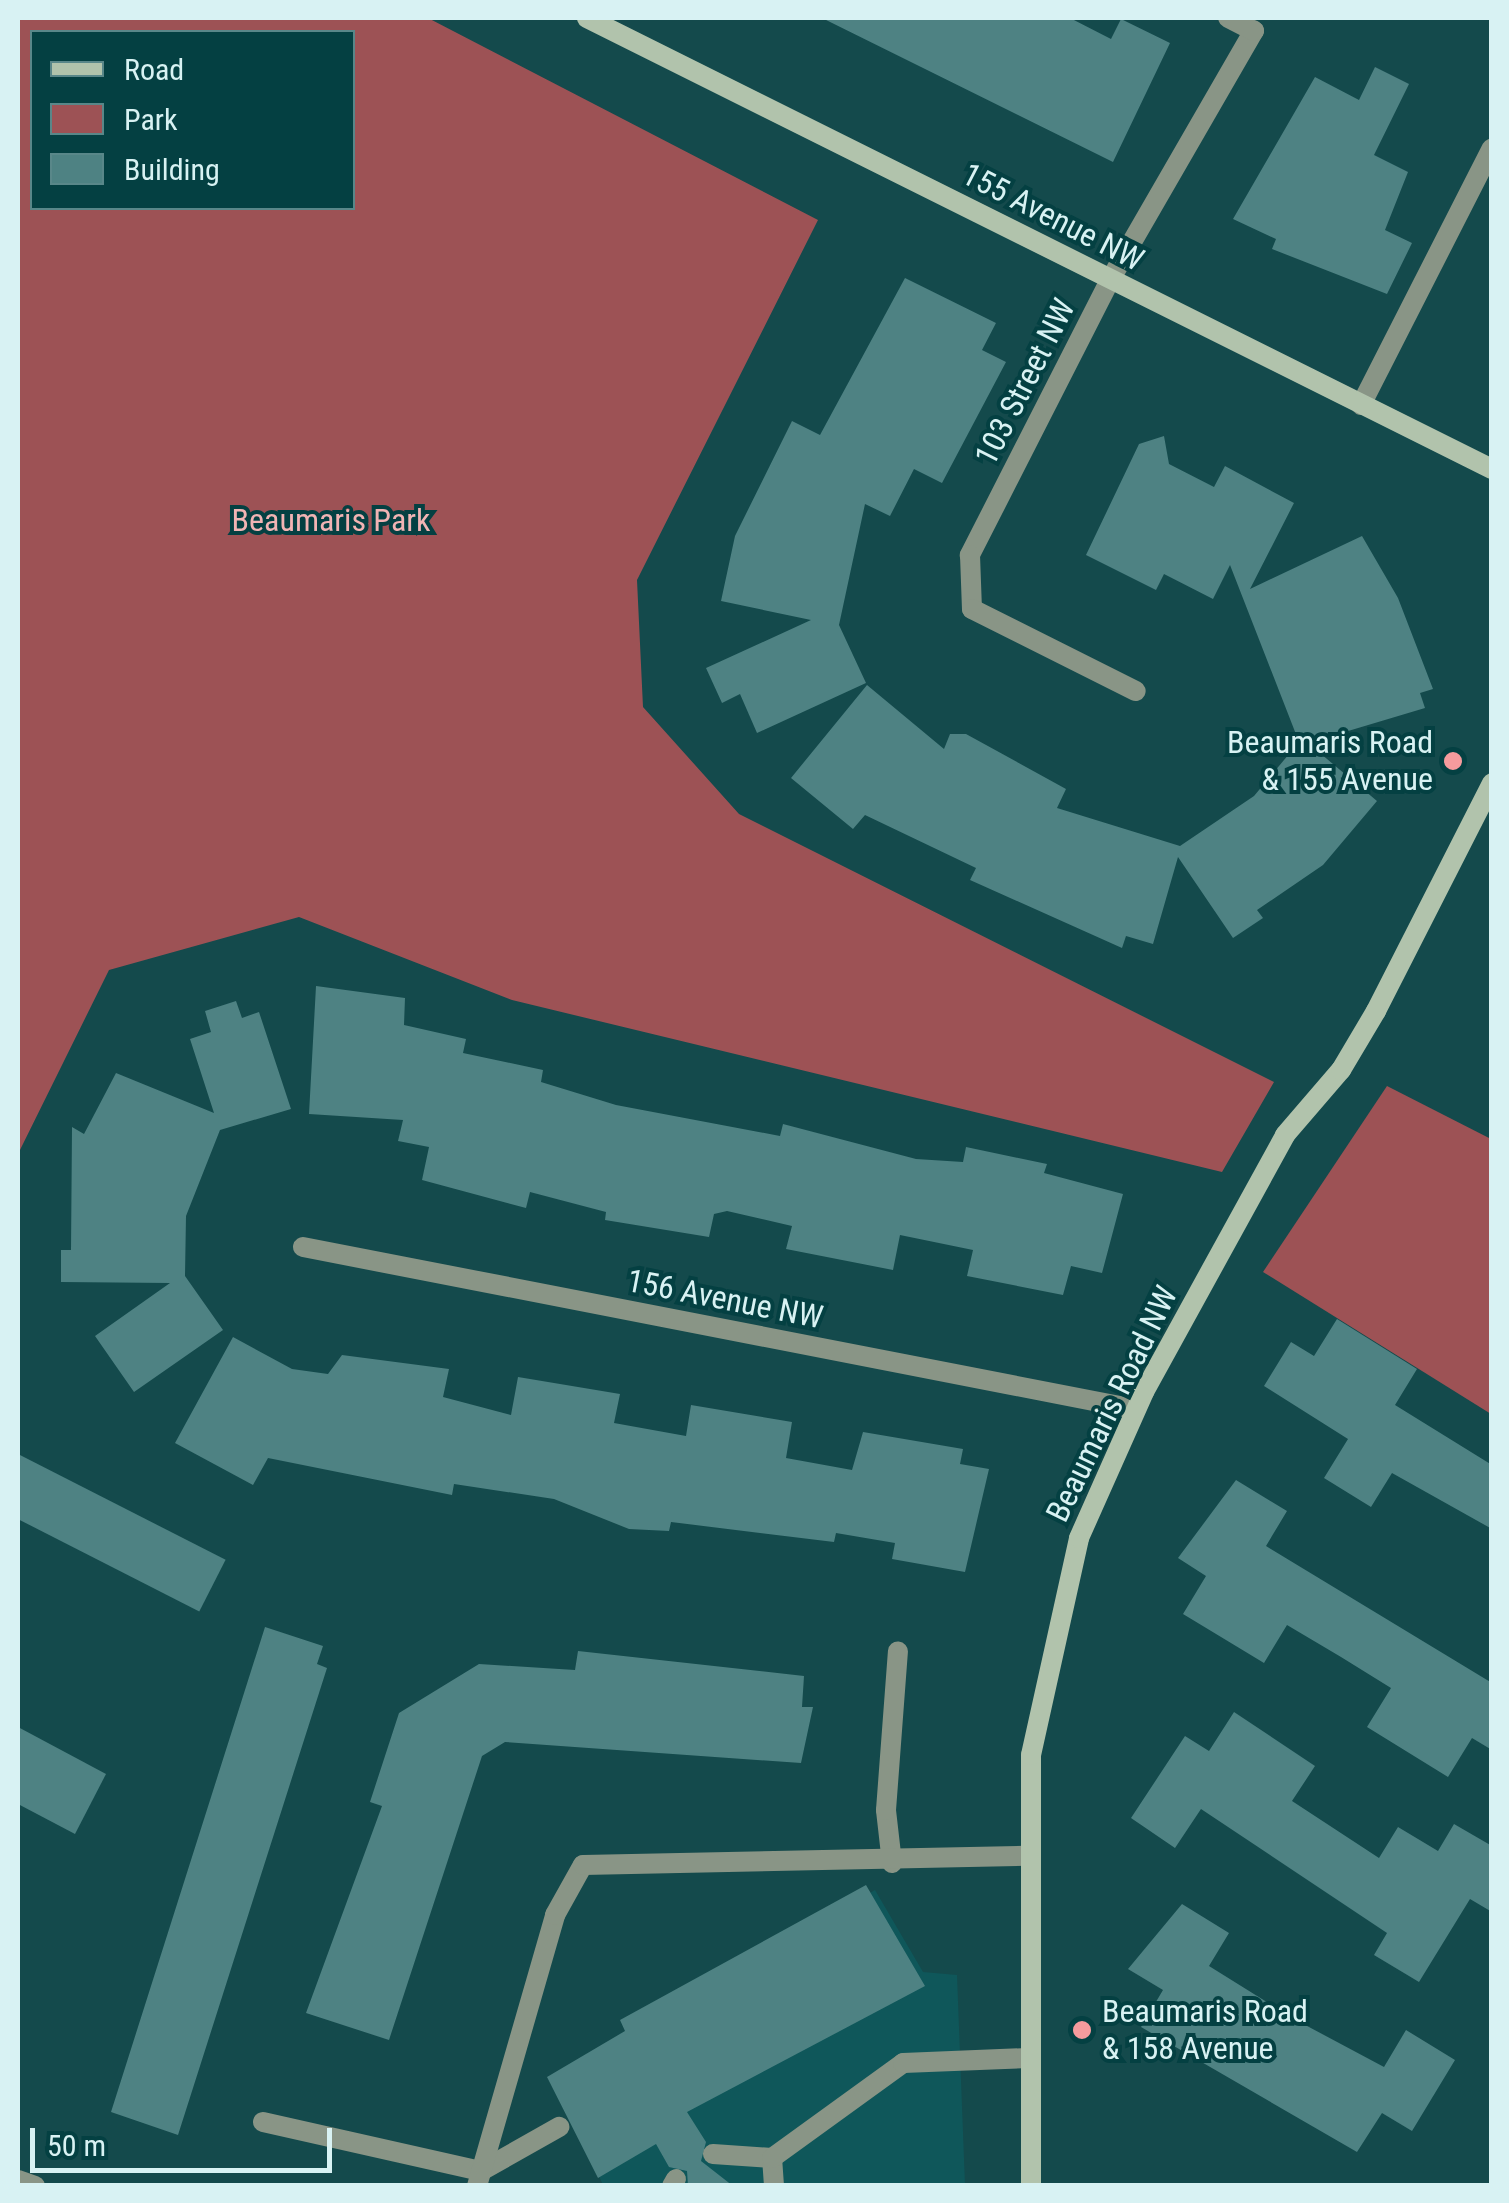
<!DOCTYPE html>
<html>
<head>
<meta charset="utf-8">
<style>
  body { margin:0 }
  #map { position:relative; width:1509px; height:2203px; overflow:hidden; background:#144a4c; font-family:"Roboto Condensed",sans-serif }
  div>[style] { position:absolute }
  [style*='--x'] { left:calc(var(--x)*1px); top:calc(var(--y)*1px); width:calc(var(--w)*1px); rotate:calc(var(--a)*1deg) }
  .built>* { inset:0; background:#0f575a }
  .green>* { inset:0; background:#9d5255 }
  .building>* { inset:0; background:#4e8283; transform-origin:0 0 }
  .lane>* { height:20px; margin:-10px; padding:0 10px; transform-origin:10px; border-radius:10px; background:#899586 }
  .street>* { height:20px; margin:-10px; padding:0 10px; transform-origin:10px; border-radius:10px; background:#899586 }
  .secondary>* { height:20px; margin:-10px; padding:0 10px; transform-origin:10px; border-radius:10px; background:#b1c3ac }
  .dots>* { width:28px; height:28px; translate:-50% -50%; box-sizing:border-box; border:5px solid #044042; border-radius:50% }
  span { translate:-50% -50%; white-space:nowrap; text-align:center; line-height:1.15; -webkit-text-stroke:8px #044042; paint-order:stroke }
  .street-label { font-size:32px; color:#d8f2f3 }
  .park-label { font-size:32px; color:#f1b4b4 }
  .poi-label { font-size:32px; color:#d8f2f3 }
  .right { translate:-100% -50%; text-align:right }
  .left { translate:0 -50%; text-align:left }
  .frame { position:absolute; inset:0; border:20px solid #d8f2f3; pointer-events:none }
  .legend { position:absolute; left:30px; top:30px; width:325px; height:180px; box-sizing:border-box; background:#044042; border:2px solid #598789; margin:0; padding:12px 18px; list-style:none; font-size:30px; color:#d8f2f3 }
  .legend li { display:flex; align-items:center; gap:20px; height:50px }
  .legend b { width:50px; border:2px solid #598789 }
  .scale { position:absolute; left:30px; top:2128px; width:302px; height:45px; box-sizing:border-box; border:5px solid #d8f2f3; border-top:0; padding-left:12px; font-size:30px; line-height:35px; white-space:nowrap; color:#d8f2f3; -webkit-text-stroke:8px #044042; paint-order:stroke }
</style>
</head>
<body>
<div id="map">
  <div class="built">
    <div style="clip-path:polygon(875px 1890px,923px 1972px,957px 1975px,965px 2185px,603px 2185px,582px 2139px,794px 1937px)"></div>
  </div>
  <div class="green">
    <div style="clip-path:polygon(evenodd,18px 18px,428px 18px,818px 220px,637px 580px,643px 707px,739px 814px,1274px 1082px,1222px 1172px,512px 1000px,299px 917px,109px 970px,18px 1154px,18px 18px,32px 32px,352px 32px,352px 208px,32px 208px,32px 32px)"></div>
    <div style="clip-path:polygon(1387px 1086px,1491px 1139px,1491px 1414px,1263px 1272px)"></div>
  </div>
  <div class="building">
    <div style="clip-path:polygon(822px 18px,1070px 18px,1111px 39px,1121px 19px,1170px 43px,1113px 162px)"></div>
    <div style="clip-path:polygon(1375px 67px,1409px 84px,1374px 155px,1408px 172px,1385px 230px,1412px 243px,1387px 294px,1272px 249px,1276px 239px,1233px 219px,1315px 77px,1359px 100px)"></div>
    <div style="clip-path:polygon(905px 278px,996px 323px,982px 350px,1006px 362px,942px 483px,914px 469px,890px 516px,865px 504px,839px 625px,866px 683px,757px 733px,740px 694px,722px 703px,706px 668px,811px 620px,721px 601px,735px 536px,792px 421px,820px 435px)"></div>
    <div style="clip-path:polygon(1164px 436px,1169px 464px,1214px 487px,1225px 466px,1294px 503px,1250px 589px,1362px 536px,1398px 598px,1433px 689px,1420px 693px,1425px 708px,1308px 743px,1377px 801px,1323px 865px,1257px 910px,1263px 918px,1233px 938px,1178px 857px,1153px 944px,1126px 936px,1122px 948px,970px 880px,976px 868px,865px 815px,853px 829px,791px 778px,867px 685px,944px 749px,950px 734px,966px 734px,1066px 789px,1057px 808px,1180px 846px,1254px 796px,1299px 742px,1230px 565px,1213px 599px,1164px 574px,1156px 590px,1086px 555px,1139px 444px)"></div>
    <div style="clip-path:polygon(316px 986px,405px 998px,404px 1025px,466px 1039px,463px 1053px,543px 1070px,541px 1082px,616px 1105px,780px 1136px,783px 1124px,916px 1159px,963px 1162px,966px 1147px,1047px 1164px,1044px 1173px,1123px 1194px,1102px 1273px,1071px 1266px,1063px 1295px,967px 1276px,973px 1250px,900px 1235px,893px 1270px,786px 1249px,792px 1226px,727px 1211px,714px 1214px,709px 1237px,605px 1220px,606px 1212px,530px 1192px,526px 1208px,422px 1180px,429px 1147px,398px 1141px,403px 1120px,309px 1114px)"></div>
    <div style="clip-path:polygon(236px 1001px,242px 1018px,259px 1012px,291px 1109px,220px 1130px,186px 1216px,185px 1276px,223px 1330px,134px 1392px,95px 1336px,170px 1283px,61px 1282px,61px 1250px,71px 1250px,72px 1127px,84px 1134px,116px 1073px,214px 1113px,190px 1039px,211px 1032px,205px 1011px)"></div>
    <div style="clip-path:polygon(1337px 1319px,1417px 1369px,1395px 1405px,1492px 1465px,1492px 1529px,1392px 1473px,1371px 1507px,1324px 1478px,1348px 1439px,1264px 1386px,1291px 1342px,1314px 1356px)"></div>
    <div style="clip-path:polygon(233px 1337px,292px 1369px,328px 1374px,342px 1355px,449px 1369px,443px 1397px,511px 1415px,518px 1377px,620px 1394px,614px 1423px,686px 1436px,691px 1405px,792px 1422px,786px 1458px,852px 1470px,863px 1432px,963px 1449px,960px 1464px,989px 1469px,965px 1572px,892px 1559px,895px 1543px,836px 1533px,834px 1542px,671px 1522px,669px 1531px,629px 1529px,554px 1499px,454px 1484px,452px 1495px,268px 1458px,253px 1485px,175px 1443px)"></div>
    <div style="left:18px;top:1454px;width:233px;height:58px;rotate:27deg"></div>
    <div style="clip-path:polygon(1236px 1480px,1287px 1511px,1266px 1546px,1492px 1683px,1492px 1750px,1472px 1738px,1448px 1777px,1367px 1727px,1391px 1688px,1341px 1657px,1287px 1625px,1264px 1663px,1183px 1614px,1206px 1576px,1178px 1558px)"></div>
    <div style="clip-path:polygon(265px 1627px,323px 1646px,317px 1664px,327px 1668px,178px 2135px,111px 2112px)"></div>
    <div style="clip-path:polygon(578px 1651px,804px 1676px,802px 1707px,813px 1707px,801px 1763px,505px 1742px,482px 1756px,389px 2040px,306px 2013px,382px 1806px,370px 1802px,399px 1713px,479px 1664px,575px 1670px)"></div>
    <div style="clip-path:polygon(1234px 1712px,1315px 1766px,1292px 1801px,1379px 1858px,1398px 1827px,1438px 1851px,1454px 1824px,1492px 1846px,1492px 1912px,1470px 1899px,1419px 1982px,1374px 1955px,1387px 1933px,1201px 1809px,1175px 1848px,1131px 1818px,1185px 1736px,1209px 1751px)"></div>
    <div style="clip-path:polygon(18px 1727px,106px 1774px,75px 1834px,18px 1804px)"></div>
    <div style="clip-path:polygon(866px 1885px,925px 1986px,687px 2112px,706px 2142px,701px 2161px,733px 2186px,688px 2186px,687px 2171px,669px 2167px,656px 2144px,598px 2178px,547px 2077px,625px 2031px,620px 2020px)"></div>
    <div style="clip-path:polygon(1182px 1904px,1229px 1933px,1209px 1966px,1294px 2019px,1384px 2067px,1406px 2030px,1455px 2060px,1412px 2131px,1382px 2113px,1357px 2152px,1141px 2027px,1163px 1990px,1128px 1969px)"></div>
  </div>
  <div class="lane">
    <div style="--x:1110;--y:280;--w:288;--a:-60"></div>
    <div style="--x:1254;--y:31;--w:29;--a:-153"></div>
    <div style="--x:1361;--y:405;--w:288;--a:-63"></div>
    <div style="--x:892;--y:1863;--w:53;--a:-96.5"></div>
    <div style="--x:886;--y:1810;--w:159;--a:-85.7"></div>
    <div style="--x:263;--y:2122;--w:223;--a:12.7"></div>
    <div style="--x:481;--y:2171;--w:90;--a:-29.4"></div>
    <div style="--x:713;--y:2154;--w:59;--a:3.9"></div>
    <div style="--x:477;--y:2186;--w:282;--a:-73.9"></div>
    <div style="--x:555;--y:1915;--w:57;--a:-60.8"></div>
    <div style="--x:583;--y:1865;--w:443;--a:-1.2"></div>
    <div style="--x:672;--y:2186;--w:8;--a:-60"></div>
    <div style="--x:774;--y:2186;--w:28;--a:-94"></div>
    <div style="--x:772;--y:2158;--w:162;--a:-35.9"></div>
    <div style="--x:903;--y:2063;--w:125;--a:-2.3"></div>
  </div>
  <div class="street">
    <div style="--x:1110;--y:280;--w:309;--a:117"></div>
    <div style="--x:970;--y:555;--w:54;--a:87.9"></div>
    <div style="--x:972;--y:609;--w:183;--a:26.6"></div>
    <div style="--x:303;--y:1247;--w:848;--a:11.02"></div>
    <div style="--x:18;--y:2180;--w:18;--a:19"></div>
  </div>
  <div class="secondary">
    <div style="--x:587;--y:18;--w:1011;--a:26.49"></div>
    <div style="--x:1031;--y:2186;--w:431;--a:-90"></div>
    <div style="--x:1031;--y:1755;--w:222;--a:-77.5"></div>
    <div style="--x:1079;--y:1538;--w:160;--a:-66"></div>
    <div style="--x:1144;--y:1392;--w:293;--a:-61.2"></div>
    <div style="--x:1285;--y:1135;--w:86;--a:-49.3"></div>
    <div style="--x:1341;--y:1070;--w:69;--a:-59.3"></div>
    <div style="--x:1376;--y:1011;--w:256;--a:-63"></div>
  </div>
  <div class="dots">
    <div style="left:1453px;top:761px;background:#f59b9d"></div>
    <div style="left:1082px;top:2030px;background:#f59b9d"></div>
  </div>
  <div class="street-label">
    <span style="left:1053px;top:217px;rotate:27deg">155 Avenue NW</span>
    <span style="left:1025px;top:382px;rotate:-63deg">103 Street NW</span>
    <span style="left:725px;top:1299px;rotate:11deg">156 Avenue NW</span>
    <span style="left:1112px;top:1404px;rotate:-64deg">Beaumaris Road NW</span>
  </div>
  <div class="park-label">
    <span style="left:331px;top:520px">Beaumaris Park</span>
  </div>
  <div class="poi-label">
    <span class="right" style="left:1433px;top:761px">Beaumaris Road<br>&amp; 155 Avenue</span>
    <span class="left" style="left:1102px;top:2030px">Beaumaris Road<br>&amp; 158 Avenue</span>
  </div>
  <div class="frame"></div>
  <ul class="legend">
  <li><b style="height:12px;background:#b1c3ac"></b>Road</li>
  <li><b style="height:28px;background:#9d5255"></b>Park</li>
  <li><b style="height:28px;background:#4e8283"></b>Building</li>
  </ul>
  <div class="scale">50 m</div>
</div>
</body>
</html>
